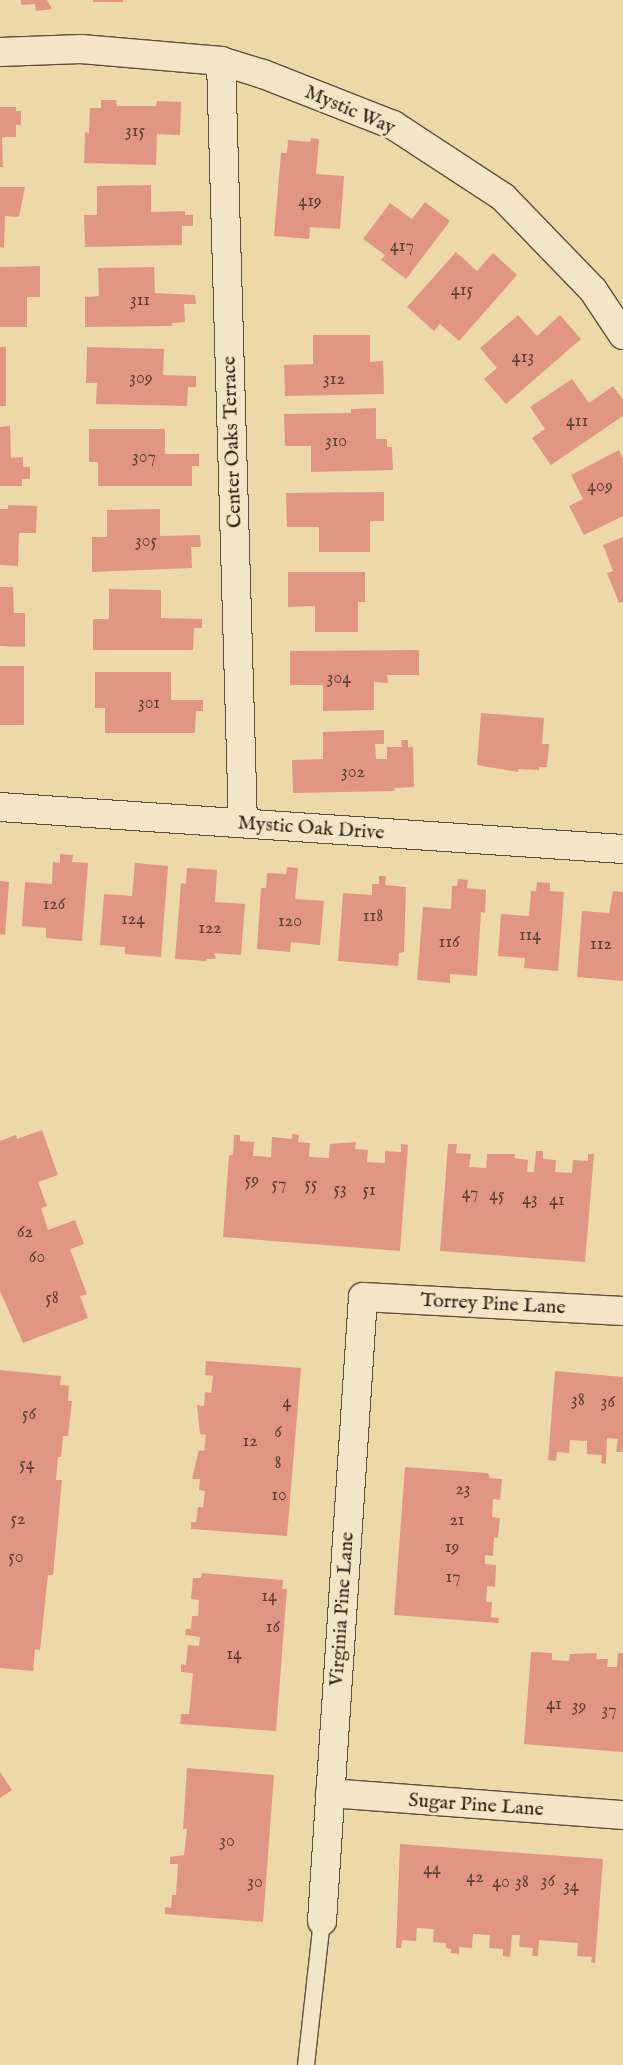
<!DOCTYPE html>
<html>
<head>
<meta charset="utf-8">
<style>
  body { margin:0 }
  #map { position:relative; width:623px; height:2065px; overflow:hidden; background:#edd9a7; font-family:"IM FELL English",serif }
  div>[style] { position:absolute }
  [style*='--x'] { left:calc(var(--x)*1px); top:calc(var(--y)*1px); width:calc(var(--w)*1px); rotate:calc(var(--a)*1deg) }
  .building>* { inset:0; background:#e19683; transform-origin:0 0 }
  .roads { filter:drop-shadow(1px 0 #5e503e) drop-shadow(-1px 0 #5e503e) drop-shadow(0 1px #5e503e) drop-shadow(0 -1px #5e503e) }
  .service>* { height:16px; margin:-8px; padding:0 8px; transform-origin:8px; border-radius:8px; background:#f3e6c6 }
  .minor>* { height:28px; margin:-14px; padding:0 14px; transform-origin:14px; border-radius:14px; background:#f3e6c6 }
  span { translate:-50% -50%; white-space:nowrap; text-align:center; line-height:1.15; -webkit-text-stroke:5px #f3e6c6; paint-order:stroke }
  .number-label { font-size:18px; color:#5b4035 }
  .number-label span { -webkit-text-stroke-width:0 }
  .street-label { font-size:20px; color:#2e231b }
</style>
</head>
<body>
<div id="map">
  <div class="building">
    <div style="clip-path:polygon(21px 0,47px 0,52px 9px,36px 11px,35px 4px,21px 5px)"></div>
    <div style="left:93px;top:0;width:30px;height:2px"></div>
    <div style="clip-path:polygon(101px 100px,116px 100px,117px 106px,156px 106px,157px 101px,181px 102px,180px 135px,157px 134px,156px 165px,84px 163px,85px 132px,89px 133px,90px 108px,101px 108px)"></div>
    <div style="clip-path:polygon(0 107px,16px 107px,16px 111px,21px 111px,21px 125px,16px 125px,16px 137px,2px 137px,3px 167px,0 167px)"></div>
    <div style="clip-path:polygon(311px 138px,319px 139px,316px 174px,344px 176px,340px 229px,310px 227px,309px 239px,274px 236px,281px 153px,287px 153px,288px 140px,310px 142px)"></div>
    <div style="clip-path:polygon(151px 185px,151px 212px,185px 211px,185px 215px,193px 215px,193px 226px,182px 226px,182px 245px,85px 247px,84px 215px,97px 215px,97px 186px)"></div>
    <div style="clip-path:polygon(0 187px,25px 187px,19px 217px,5px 216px,4px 248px,0 247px)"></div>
    <div style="clip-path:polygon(425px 202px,450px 221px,406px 279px,381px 260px,385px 255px,363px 239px,390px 203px,412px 219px)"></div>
    <div style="clip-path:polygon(456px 252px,477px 271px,493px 253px,517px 275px,459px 341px,440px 324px,434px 331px,407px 307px)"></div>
    <div style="clip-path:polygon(40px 266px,40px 297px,27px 297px,27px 327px,0 327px,0 267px)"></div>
    <div style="clip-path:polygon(154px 267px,155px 293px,195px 295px,196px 304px,184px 304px,185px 322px,172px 323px,172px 326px,85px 327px,85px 297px,99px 296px,98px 268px)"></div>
    <div style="clip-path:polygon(518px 315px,537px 336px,560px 315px,581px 339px,506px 404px,484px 379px,497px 368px,480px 348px)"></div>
    <div style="clip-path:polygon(313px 335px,370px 335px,370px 362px,383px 361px,384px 394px,285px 396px,284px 365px,313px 364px)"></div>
    <div style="left:0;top:347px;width:6px;height:59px"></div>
    <div style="clip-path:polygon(87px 347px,164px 349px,163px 375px,196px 376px,196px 387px,188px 387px,187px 406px,96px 404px,97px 383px,86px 383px)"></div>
    <div style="clip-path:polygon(572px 379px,589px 403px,613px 386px,623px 400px,623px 416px,551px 465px,532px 438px,545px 429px,530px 407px)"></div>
    <div style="clip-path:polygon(376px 408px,376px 439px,387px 439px,387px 447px,392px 447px,393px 470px,311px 472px,311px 446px,285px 446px,284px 414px,351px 413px,351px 409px)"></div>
    <div style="clip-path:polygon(10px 426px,11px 458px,23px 457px,23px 467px,30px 467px,30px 479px,22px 479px,22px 486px,0 486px,0 427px)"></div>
    <div style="clip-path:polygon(89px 429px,165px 429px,165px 454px,199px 454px,199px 466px,192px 466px,192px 486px,98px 486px,98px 462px,89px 462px)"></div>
    <div style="clip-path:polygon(619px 450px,623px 459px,623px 516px,584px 535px,569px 506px,583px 499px,571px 475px)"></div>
    <div style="clip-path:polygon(384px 492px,384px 521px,370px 521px,370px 552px,319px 552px,319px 527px,287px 527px,286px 493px)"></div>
    <div style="clip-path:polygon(8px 505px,37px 506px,36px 533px,19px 533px,18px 566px,0 565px,0 509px,8px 509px)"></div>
    <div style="clip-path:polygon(160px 509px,160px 536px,200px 535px,201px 547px,191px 547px,192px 568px,92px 572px,92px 537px,107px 537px,107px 510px)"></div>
    <div style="clip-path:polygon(623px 537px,623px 602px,619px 603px,607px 573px,613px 571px,603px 545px)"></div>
    <div style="clip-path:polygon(288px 572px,365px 572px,365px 602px,358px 602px,358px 632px,315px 632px,315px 606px,288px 607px)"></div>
    <div style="clip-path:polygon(0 587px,13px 587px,14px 613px,25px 613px,25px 647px,0 646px)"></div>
    <div style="clip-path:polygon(109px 589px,161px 590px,161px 618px,202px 619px,202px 628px,194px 628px,193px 650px,93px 650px,93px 619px,109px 619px)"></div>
    <div style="clip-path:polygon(419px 650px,419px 675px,387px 675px,388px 683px,374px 682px,374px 710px,323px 711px,323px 685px,290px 685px,290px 651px)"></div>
    <div style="left:0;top:666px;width:24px;height:59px"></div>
    <div style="clip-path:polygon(95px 672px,171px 672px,171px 700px,203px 700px,203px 711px,196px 711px,195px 733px,105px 733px,105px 708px,95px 708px)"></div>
    <div style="clip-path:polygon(481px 713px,544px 718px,542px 744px,549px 744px,547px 767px,539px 767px,539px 770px,518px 769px,518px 772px,477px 765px)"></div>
    <div style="clip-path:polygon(384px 730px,384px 744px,375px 744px,376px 759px,387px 759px,387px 747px,402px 747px,401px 740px,408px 740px,408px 747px,413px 747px,414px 787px,395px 788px,394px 791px,293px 793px,292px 760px,323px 759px,323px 732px)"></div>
    <div style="clip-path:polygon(60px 854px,73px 855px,72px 862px,88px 863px,82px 941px,46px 938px,46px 928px,22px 926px,25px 882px,52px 884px,53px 862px,60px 863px)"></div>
    <div style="clip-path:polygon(135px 863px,168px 866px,161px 957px,125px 954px,125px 947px,100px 945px,104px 894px,132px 896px)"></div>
    <div style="clip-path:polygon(287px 867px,298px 868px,295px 899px,324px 901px,320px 945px,291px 942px,290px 952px,257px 949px,261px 888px,266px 888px,267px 873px,286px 874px)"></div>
    <div style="clip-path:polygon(187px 868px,217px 870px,215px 902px,245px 904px,241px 955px,214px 953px,216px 959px,207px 959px,206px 961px,175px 959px,181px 883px,186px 884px)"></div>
    <div style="clip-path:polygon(379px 876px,386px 876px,385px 885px,406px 887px,404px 952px,399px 953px,398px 966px,338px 961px,343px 893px,372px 895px,372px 884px,379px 884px)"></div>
    <div style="clip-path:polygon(458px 879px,468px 880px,467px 888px,486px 890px,485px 913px,481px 912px,477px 976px,450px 974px,450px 983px,417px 980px,423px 907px,451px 909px,452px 886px,457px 886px)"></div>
    <div style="clip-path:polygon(0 881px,9px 882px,5px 935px,0 934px)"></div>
    <div style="clip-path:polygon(537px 882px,550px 883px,550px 891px,564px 892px,558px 971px,524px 968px,525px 958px,498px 956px,501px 914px,529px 916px,531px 891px,536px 891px)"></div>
    <div style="clip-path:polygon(613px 891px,623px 892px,623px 981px,577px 977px,582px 911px,609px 913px)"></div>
    <div style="clip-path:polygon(42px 1130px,58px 1175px,38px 1182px,47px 1206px,41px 1208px,48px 1230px,75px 1220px,84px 1244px,70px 1249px,87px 1294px,80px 1296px,88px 1318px,23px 1343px,0 1291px,0 1141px,16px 1135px,17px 1139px)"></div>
    <div style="clip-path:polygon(292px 1134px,299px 1135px,298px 1142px,310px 1143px,309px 1157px,329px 1158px,330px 1144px,356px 1142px,355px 1149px,368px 1150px,367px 1162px,385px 1163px,385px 1151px,401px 1152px,401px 1144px,408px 1145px,400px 1251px,223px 1237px,229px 1155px,233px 1155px,234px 1135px,240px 1135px,240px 1141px,254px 1142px,253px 1156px,271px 1157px,272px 1137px,292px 1139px)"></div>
    <div style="clip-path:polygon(448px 1144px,457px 1144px,456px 1153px,471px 1154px,469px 1167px,486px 1168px,487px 1154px,515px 1154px,514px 1158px,528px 1160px,527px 1172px,534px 1172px,536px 1151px,543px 1151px,543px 1159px,556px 1160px,555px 1172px,572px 1173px,573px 1160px,588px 1161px,588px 1154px,594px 1154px,585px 1262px,440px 1251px)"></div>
    <div style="clip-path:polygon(206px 1361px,301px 1368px,287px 1536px,191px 1529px,191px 1522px,196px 1522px,198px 1507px,203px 1507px,205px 1491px,199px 1490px,200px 1479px,192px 1479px,199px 1450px,204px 1451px,206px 1435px,200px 1434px,197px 1405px,204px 1406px,205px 1392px,211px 1393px,213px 1376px,205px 1375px)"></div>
    <div style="clip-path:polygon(0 1370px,61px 1376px,60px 1385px,69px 1386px,68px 1401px,72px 1401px,68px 1436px,63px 1436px,61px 1457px,58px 1457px,56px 1480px,62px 1480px,53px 1575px,48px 1575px,40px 1650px,35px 1649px,33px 1671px,0 1668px)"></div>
    <div style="clip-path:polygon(555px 1371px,623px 1377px,623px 1452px,616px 1452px,618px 1439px,607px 1438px,606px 1464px,601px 1463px,602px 1455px,587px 1454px,587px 1441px,570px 1440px,569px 1453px,557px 1452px,556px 1461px,548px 1460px)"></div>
    <div style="clip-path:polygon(405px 1467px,488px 1473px,490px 1478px,502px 1479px,500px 1500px,493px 1499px,492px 1517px,500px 1518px,498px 1538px,494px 1538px,493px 1556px,485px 1555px,485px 1564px,496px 1565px,495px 1587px,487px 1586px,486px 1602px,492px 1602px,491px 1617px,499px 1618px,498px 1623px,394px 1615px)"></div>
    <div style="clip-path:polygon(202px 1573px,283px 1580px,282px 1589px,287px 1589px,276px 1731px,180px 1724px,181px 1714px,189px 1714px,193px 1673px,181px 1672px,181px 1664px,186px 1665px,188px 1645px,199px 1646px,200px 1637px,185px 1635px,186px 1629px,191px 1629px,192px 1616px,198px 1616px,199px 1600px,191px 1599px,193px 1578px,201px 1578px)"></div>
    <div style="clip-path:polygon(531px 1652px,552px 1653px,552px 1660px,569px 1661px,570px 1654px,597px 1653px,596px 1659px,608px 1659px,607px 1667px,617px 1667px,618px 1653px,623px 1653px,623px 1752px,524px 1744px)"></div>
    <div style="clip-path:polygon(187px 1768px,274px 1775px,263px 1922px,165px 1914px,165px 1907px,171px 1908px,172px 1895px,176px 1895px,178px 1864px,170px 1864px,170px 1857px,184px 1855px,187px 1829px,183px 1829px)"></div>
    <div style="clip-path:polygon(0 1772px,12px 1790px,0 1798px)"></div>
    <div style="clip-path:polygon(400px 1844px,603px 1859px,595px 1963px,591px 1962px,592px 1957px,577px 1956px,578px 1943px,539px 1940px,538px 1956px,532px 1956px,533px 1948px,519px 1947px,520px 1935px,512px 1935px,510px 1957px,503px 1956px,503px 1949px,489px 1948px,490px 1935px,473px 1934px,472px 1948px,459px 1947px,459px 1954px,451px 1953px,451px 1949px,446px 1948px,446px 1943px,433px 1942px,434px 1929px,417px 1928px,416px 1941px,402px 1940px,401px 1948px,396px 1948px)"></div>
  </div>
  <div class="roads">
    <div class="service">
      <div style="--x:306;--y:2065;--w:145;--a:-83.7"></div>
    </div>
    <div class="minor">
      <div style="--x:0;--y:52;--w:81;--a:-2.1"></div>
      <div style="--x:81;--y:49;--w:141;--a:4.9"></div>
      <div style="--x:221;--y:61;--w:44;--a:17.2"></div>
      <div style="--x:263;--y:74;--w:140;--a:21.4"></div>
      <div style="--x:393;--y:125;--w:131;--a:33.2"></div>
      <div style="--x:503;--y:197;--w:129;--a:45.9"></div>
      <div style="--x:593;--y:290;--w:54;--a:56.3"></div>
      <div style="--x:221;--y:61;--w:762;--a:88.35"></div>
      <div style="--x:0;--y:807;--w:624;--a:3.86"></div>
      <div style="--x:330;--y:1793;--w:294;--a:4.3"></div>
      <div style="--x:322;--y:1921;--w:625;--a:-86.24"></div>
      <div style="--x:363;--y:1297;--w:260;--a:3.1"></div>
    </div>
  </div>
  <div class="number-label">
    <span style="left:135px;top:132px">315</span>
    <span style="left:310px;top:202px">419</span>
    <span style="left:402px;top:247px">417</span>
    <span style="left:462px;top:291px">415</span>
    <span style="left:140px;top:301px">311</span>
    <span style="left:523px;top:358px">413</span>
    <span style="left:141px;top:379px">309</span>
    <span style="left:334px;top:380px">312</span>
    <span style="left:577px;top:422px">411</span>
    <span style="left:336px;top:442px">310</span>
    <span style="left:144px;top:458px">307</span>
    <span style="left:600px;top:487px">409</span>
    <span style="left:146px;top:542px">305</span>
    <span style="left:339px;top:679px">304</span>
    <span style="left:149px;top:704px">301</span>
    <span style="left:353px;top:773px">302</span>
    <span style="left:54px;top:905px">126</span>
    <span style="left:373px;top:917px">118</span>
    <span style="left:133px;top:920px">124</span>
    <span style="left:290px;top:922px">120</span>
    <span style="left:210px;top:929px">122</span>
    <span style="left:530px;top:936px">114</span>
    <span style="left:449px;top:943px">116</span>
    <span style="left:601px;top:945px">112</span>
    <span style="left:252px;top:1181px">59</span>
    <span style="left:279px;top:1185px">57</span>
    <span style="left:311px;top:1185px">55</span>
    <span style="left:340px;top:1190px">53</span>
    <span style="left:369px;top:1191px">51</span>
    <span style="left:470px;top:1194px">47</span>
    <span style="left:497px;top:1196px">45</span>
    <span style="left:530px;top:1200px">43</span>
    <span style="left:557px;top:1201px">41</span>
    <span style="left:25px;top:1233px">62</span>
    <span style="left:37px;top:1258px">60</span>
    <span style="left:52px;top:1299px">58</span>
    <span style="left:578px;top:1401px">38</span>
    <span style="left:287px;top:1403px">4</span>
    <span style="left:608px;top:1403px">36</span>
    <span style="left:29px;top:1415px">56</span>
    <span style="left:278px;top:1433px">6</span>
    <span style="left:250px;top:1442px">12</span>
    <span style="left:278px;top:1464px">8</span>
    <span style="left:27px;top:1465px">54</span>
    <span style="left:463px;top:1490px">23</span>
    <span style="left:279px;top:1496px">10</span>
    <span style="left:18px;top:1520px">52</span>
    <span style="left:457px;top:1521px">21</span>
    <span style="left:452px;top:1548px">19</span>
    <span style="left:16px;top:1558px">50</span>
    <span style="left:453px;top:1578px">17</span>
    <span style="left:269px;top:1597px">14</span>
    <span style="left:273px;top:1628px">16</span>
    <span style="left:234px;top:1655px">14</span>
    <span style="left:554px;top:1705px">41</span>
    <span style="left:579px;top:1707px">39</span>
    <span style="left:609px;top:1711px">37</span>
    <span style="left:227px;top:1842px">30</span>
    <span style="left:432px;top:1870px">44</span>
    <span style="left:475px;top:1878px">42</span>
    <span style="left:548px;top:1882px">36</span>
    <span style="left:255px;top:1883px">30</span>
    <span style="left:501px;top:1883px">40</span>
    <span style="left:522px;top:1883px">38</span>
    <span style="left:571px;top:1887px">34</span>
  </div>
  <div class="street-label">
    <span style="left:350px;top:110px;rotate:23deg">Mystic Way</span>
    <span style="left:232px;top:442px;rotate:-92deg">Center Oaks Terrace</span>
    <span style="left:311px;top:828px;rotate:4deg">Mystic Oak Drive</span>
    <span style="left:493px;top:1304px;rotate:3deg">Torrey Pine Lane</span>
    <span style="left:342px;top:1609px;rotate:-86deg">Virginia Pine Lane</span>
    <span style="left:476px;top:1805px;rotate:4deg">Sugar Pine Lane</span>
  </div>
</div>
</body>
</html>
